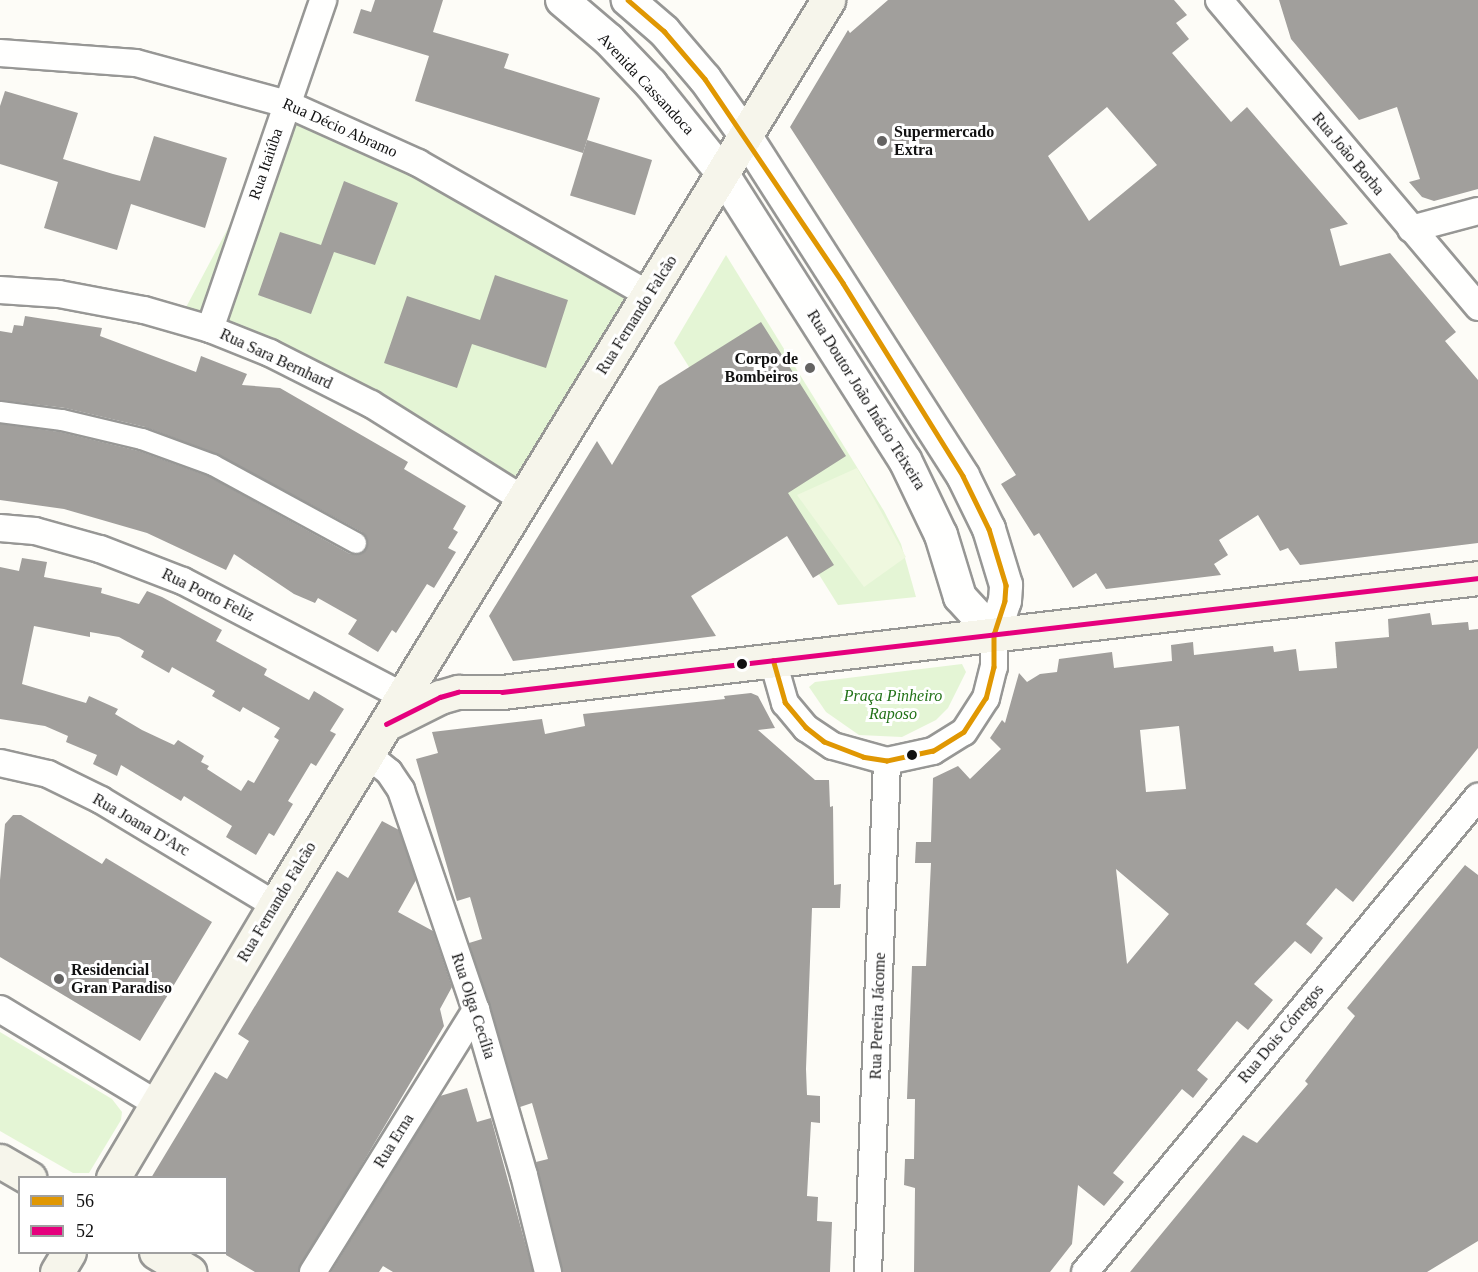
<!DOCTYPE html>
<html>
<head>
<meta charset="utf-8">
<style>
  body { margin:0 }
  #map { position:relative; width:1478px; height:1272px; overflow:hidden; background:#fdfcf7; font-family:"Times New Roman",serif }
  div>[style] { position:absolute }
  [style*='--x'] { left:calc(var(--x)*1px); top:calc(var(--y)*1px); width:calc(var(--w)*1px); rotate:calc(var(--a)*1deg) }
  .green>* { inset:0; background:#e4f5d5; transform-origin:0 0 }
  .pitch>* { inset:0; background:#eff8df }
  .building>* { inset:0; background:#a19f9c; transform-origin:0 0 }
  .roads { filter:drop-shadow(2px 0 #979795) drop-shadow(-2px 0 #979795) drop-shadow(0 2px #979795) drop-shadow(0 -2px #979795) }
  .pedestrian>* { height:20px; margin:-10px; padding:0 10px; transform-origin:10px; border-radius:10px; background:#fffffe }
  .minor>* { height:26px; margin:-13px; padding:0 13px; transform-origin:13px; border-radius:13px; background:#fffffe }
  .tertiary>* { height:32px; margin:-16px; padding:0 16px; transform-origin:16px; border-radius:16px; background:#fffffe }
  .secondary>* { height:33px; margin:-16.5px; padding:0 16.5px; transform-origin:16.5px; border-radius:16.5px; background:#f6f5eb }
  .bus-1>* { height:4.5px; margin:-2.25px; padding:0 2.25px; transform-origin:2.25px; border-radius:2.25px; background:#e09702 }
  .bus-2>* { height:4.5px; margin:-2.25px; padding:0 2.25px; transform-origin:2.25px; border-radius:2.25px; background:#e5007d }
  .dots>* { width:16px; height:16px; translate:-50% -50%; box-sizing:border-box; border:3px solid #fff; border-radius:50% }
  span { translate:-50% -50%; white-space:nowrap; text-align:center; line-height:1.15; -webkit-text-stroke:6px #fff; paint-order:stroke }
  .street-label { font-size:16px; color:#111 }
  .poi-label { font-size:16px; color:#111; font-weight:700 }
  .left { translate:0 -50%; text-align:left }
  .right { translate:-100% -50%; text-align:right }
  .park-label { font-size:16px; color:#227218; font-style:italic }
  .legend { position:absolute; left:18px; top:1176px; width:210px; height:78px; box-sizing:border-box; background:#fff; border:2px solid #a0a0a0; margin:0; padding:8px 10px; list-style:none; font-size:18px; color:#111 }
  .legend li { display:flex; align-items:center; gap:12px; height:30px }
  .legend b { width:30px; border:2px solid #a0a0a0 }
</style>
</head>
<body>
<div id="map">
  <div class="green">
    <div style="left:293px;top:106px;width:402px;height:238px;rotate:28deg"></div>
    <div style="clip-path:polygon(726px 255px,884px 511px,901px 544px,916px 597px,838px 605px,674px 343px)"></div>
    <div style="clip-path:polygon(962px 664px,966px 672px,948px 708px,936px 720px,902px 737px,859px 735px,826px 712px,809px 687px,815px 682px)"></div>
    <div style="clip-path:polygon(0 1032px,112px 1099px,122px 1112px,121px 1120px,89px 1173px,73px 1173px,0 1131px)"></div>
  </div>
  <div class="pitch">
    <div style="clip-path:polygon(857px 468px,906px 557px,864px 587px,797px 495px)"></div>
  </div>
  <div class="building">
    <div style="clip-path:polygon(375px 0,443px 0,433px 32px,509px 54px,504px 68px,600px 98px,583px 153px,415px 101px,429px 56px,353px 33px,361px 9px,371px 12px)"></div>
    <div style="clip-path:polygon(evenodd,888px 0,1174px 0,1187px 15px,1176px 23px,1189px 39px,1172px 53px,1231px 122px,1247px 107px,1348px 224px,1330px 229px,1340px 266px,1390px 253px,1456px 332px,1445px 341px,1478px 380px,1478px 543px,1300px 565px,1288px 548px,1280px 551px,1258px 515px,1219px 540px,1228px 555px,1214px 564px,1221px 575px,1106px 589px,1096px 573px,1073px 588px,1039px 533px,1034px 536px,1001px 484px,1016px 475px,790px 127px,848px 30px,850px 33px,888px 0,1107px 107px,1157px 165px,1089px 221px,1048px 156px,1107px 107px)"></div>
    <div style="clip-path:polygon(1279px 0,1478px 0,1478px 189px,1434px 201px,1422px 197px,1409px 182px,1420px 179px,1397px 107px,1359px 120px,1291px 39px)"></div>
    <div style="clip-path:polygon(5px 91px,78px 113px,63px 159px,113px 174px,140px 181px,154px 136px,227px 158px,205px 228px,131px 204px,117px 250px,44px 228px,58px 182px,0 164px,0 106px)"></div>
    <div style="left:587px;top:140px;width:68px;height:58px;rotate:17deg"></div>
    <div style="clip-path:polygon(344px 181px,398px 203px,375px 265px,334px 252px,311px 314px,258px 295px,280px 232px,321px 245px)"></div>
    <div style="clip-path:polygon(495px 275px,568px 300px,546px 368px,472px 344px,457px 388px,384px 363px,407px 296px,480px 320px)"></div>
    <div style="clip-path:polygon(25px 316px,102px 328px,100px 336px,196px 372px,201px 356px,247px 374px,242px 385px,280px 388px,408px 462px,404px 469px,466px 506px,453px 529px,458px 532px,448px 548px,456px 552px,434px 588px,427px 584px,396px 633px,392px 630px,378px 652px,348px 634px,357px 620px,318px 598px,315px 603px,294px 594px,234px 554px,226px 570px,147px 533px,64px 509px,0 500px,0 424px,60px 432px,139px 451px,208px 476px,350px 554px,362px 553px,368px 543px,362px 532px,217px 454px,145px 427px,65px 408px,0 400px,0 331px,12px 333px,14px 325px,23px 326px)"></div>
    <div style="clip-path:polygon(761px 322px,846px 456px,788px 493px,834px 565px,813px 578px,787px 536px,691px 596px,716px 636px,513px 661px,489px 616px,597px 441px,612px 465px,659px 386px)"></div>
    <div style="clip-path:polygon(evenodd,22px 558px,47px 562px,44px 577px,102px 588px,101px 593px,139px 604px,147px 591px,162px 597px,222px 630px,216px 641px,267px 669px,264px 675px,309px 700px,314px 691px,344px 709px,330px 731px,336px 734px,316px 766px,311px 763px,288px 801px,293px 804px,274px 836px,269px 833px,256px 855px,226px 837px,232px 826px,184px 796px,181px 801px,121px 765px,117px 776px,93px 764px,97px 755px,66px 742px,68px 736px,45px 726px,0 719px,0 567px,19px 571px,22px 558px,34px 626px,90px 637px,90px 632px,119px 637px,144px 651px,141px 657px,169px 673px,172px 667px,179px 671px,215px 691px,212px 696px,240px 712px,243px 707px,280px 728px,274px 737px,279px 740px,254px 783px,248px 780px,241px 791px,207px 769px,209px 766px,201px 762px,204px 756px,178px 740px,174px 745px,142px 730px,115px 714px,118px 709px,89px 696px,86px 703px,22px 684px,34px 626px)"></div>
    <div style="clip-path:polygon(evenodd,1430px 613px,1432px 625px,1468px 622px,1469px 630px,1478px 629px,1478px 748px,1353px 902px,1336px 888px,1306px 924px,1323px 938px,1311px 954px,1295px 941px,1254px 984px,1273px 1000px,1248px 1030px,1237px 1021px,1197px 1070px,1208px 1079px,1193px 1098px,1182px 1089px,1113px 1173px,1124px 1182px,1104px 1206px,1078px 1185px,1072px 1244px,1050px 1272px,914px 1272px,915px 1188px,904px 1185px,905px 1159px,914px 1159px,915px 1099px,907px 1099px,912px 966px,926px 966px,931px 863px,915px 863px,916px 842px,931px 842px,933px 778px,958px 766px,970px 779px,1001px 749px,990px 738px,1002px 720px,1005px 723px,1019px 673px,1027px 682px,1040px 674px,1057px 672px,1059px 659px,1112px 652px,1114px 668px,1172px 661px,1171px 645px,1193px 642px,1194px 655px,1273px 646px,1274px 652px,1296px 649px,1299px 671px,1337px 668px,1335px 642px,1389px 637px,1388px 619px,1430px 613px,1179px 726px,1186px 789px,1146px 792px,1140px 730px,1179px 726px,1430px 613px,1116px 869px,1169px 914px,1127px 964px,1116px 869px)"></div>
    <div style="clip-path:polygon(751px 693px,758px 696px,775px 728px,758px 730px,815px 780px,829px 780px,830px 807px,833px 806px,834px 885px,841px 884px,840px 908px,812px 908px,806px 1069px,807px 1095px,820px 1096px,820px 1123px,811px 1122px,807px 1196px,818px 1197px,817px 1221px,832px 1222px,830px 1272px,563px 1272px,536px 1162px,548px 1159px,532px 1103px,520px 1107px,469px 943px,482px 939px,470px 897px,457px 901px,416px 759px,438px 753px,432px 732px,542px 719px,545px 734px,585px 726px,583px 714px,725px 699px,724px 696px)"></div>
    <div style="clip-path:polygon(13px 815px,21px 815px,102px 864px,106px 858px,212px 922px,140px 1041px,0 957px,0 880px,5px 824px)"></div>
    <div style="clip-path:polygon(382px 821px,399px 830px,416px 880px,398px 912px,433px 931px,452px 987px,440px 1009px,444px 1026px,298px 1272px,255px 1272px,226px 1255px,226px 1178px,151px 1178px,215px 1072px,227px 1079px,249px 1041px,238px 1034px,337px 871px,348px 878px)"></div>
    <div style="clip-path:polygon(1465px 865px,1478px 875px,1478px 1241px,1427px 1272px,1130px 1272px,1243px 1135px,1257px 1143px,1308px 1084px,1305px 1081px,1355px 1016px,1347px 1008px)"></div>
    <div style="clip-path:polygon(467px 1088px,477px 1122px,491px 1118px,533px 1272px,393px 1272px,383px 1266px,379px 1272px,331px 1272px,440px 1096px)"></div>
  </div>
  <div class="roads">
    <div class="pedestrian">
      <div style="--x:0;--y:412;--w:63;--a:7.4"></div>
      <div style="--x:62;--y:420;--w:82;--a:13.4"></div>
      <div style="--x:142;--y:439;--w:76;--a:20.1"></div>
      <div style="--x:213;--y:465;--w:163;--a:28.6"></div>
    </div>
    <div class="minor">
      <div style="--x:1219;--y:0;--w:402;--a:49.8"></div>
      <div style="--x:0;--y:53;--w:136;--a:4.2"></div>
      <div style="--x:136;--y:63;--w:156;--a:15.2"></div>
      <div style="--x:287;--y:104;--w:144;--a:24.2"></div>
      <div style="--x:418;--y:163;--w:265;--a:29.7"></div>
      <div style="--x:1411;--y:229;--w:69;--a:-15"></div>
      <div style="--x:0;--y:290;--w:59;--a:3.9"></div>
      <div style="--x:59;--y:294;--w:86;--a:10.7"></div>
      <div style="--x:144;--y:310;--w:69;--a:16.1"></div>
      <div style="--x:210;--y:329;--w:65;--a:21.8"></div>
      <div style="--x:270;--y:353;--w:113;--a:26.8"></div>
      <div style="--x:371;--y:404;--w:181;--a:32.1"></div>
      <div style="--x:210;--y:329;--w:348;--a:-71"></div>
      <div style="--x:0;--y:528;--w:35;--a:5"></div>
      <div style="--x:35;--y:531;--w:67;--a:15.5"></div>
      <div style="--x:100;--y:549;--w:89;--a:21.1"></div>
      <div style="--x:183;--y:581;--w:248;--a:27.6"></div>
      <div style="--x:773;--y:661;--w:44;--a:74.1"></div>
      <div style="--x:785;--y:703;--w:33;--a:50"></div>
      <div style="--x:806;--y:728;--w:32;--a:34"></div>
      <div style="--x:833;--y:746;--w:56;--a:15.5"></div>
      <div style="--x:887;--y:761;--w:47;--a:-12.3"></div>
      <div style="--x:933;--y:751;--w:36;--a:-32"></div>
      <div style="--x:964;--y:732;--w:40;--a:-57.1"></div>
      <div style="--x:986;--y:698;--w:32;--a:-76"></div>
      <div style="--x:994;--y:667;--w:33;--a:-90"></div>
      <div style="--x:368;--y:755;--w:27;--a:39"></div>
      <div style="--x:389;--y:772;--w:22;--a:56"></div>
      <div style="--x:401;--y:790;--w:232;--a:71.2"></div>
      <div style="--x:476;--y:1010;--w:172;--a:73.8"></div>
      <div style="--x:524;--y:1175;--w:100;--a:76.1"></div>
      <div style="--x:0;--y:763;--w:49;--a:12.9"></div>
      <div style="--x:48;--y:774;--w:59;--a:26.1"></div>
      <div style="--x:101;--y:800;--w:203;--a:31.1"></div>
      <div style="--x:0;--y:1009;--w:182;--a:31.1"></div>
      <div style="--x:313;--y:1272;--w:309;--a:-58.1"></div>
      <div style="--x:868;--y:1272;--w:511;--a:-87.87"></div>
      <div style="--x:1085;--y:1272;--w:617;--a:-50.4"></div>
    </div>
    <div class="tertiary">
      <div style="--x:562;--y:0;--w:62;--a:40.4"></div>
      <div style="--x:609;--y:40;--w:61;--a:46.3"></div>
      <div style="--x:651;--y:84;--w:110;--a:51.3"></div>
      <div style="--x:720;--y:170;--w:344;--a:57.5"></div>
      <div style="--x:905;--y:460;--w:83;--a:64.4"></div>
      <div style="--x:941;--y:535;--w:65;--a:73"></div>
      <div style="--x:960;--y:597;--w:50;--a:47.4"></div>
      <div style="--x:994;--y:634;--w:35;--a:-72"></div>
      <div style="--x:1005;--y:601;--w:16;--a:-86"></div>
      <div style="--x:1006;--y:585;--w:59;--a:-106.9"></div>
      <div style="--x:989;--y:529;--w:59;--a:-116.1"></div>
      <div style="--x:963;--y:476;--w:405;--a:-122.6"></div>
      <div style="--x:745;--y:135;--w:69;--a:-125.5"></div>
      <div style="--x:705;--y:79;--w:63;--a:-130.5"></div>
      <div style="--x:664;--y:31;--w:48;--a:-139.3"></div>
    </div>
    <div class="secondary">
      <div style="--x:388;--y:723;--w:58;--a:-26.6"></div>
      <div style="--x:440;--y:697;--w:19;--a:-16"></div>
      <div style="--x:458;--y:692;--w:44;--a:0"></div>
      <div style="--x:502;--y:692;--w:983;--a:-6.66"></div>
      <div style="--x:0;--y:1161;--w:34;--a:30"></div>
      <div style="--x:113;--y:1178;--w:317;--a:-59.3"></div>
      <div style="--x:275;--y:905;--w:1061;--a:-58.57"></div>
      <div style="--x:156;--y:1252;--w:39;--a:31"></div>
      <div style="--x:57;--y:1272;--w:23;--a:-59"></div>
    </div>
  </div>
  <div class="bus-1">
    <div style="--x:628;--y:0;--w:48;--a:40.7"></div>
    <div style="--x:664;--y:31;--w:63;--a:49.5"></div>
    <div style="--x:705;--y:79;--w:246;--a:55.9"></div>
    <div style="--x:843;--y:283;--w:227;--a:58.1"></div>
    <div style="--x:963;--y:476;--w:59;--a:63.9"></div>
    <div style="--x:989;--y:529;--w:59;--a:73.1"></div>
    <div style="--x:1006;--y:585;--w:16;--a:94"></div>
    <div style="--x:1005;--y:601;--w:35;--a:108"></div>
    <div style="--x:994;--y:634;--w:33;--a:90"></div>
    <div style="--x:994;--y:667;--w:32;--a:104"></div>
    <div style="--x:986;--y:698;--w:40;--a:122.9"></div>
    <div style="--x:964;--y:732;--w:36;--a:148"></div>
    <div style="--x:933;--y:751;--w:47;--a:167.7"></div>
    <div style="--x:887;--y:761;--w:24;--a:-171"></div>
    <div style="--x:863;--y:757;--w:42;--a:-159"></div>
    <div style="--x:824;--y:742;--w:23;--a:-142"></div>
    <div style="--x:806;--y:728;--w:33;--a:-130"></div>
    <div style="--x:785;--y:703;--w:44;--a:-105.9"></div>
  </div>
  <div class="bus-2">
    <div style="--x:386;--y:724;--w:60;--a:-26.6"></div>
    <div style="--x:440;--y:697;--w:19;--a:-16"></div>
    <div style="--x:458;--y:692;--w:44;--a:0"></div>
    <div style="--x:502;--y:692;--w:983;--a:-6.66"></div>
  </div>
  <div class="dots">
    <div style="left:882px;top:141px;background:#646362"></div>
    <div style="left:810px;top:368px;background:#646362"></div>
    <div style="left:742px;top:664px;background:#111"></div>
    <div style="left:912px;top:755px;background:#111"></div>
    <div style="left:59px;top:979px;background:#646362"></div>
  </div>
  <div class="street-label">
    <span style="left:646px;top:84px;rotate:47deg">Avenida Cassandoca</span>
    <span style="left:340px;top:128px;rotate:24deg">Rua Décio Abramo</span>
    <span style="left:1348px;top:154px;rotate:50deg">Rua João Borba</span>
    <span style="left:266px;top:164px;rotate:-71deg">Rua Itaiúba</span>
    <span style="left:637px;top:315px;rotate:-58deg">Rua Fernando Falcão</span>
    <span style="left:276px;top:359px;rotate:25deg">Rua Sara Bernhard</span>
    <span style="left:866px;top:400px;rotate:58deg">Rua Doutor João Inácio Teixeira</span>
    <span style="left:208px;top:595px;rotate:26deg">Rua Porto Feliz</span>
    <span style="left:141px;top:825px;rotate:30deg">Rua Joana D'Arc</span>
    <span style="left:277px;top:902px;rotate:-59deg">Rua Fernando Falcão</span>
    <span style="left:473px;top:1006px;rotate:72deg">Rua Olga Cecília</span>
    <span style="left:878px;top:1016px;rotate:-88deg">Rua Pereira Jácome</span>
    <span style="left:1281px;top:1034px;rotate:-50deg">Rua Dois Córregos</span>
    <span style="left:394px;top:1141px;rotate:-58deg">Rua Erna</span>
  </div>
  <div class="poi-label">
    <span class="left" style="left:894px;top:141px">Supermercado<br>Extra</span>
    <span class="right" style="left:798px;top:368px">Corpo de<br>Bombeiros</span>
    <span class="left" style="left:71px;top:979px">Residencial<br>Gran Paradiso</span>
  </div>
  <div class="park-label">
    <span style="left:893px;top:705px">Praça Pinheiro<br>Raposo</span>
  </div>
  <ul class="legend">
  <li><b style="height:8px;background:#e09702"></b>56</li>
  <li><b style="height:8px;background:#e5007d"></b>52</li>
  </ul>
</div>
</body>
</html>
